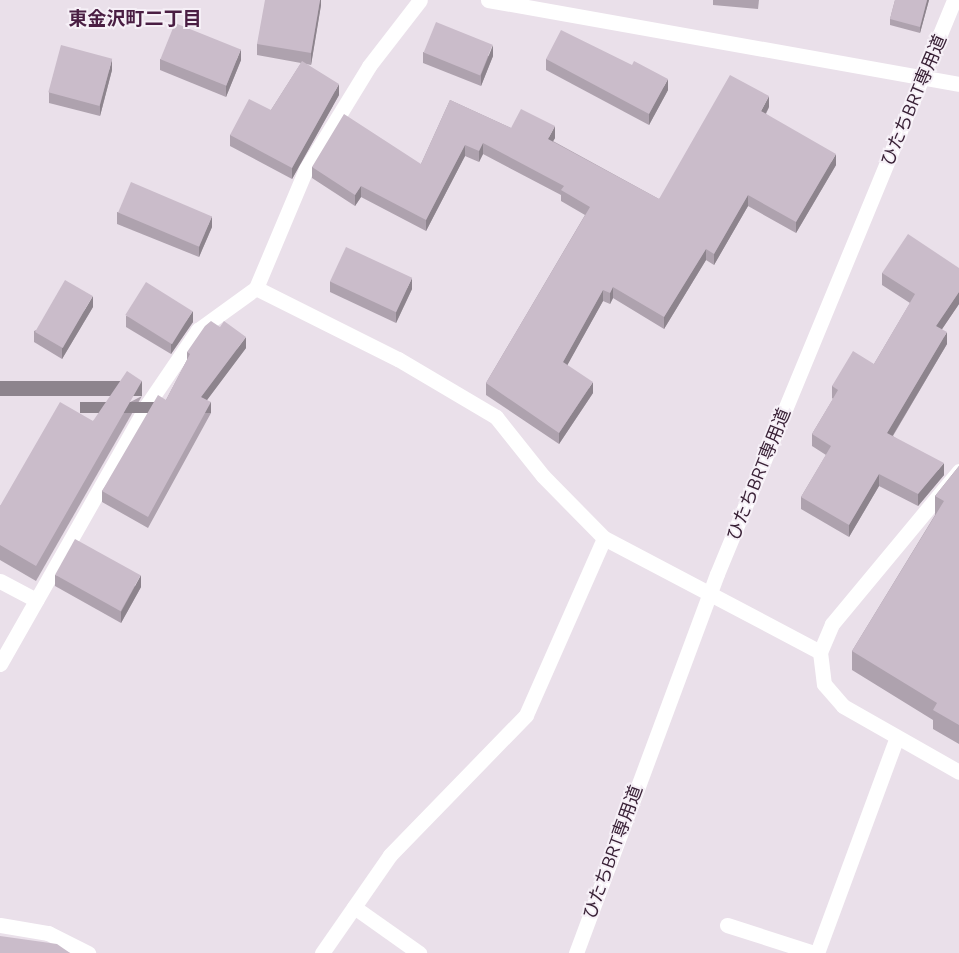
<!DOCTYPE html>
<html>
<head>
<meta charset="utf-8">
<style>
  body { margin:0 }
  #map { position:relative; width:959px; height:953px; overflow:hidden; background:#eae0ea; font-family:Ubuntu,"Noto Sans JP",sans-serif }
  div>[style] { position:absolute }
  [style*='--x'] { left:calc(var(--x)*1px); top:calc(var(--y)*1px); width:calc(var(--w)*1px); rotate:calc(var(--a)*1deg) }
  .minor>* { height:15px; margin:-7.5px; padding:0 7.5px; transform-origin:7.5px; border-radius:7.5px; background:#fff }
  .wall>* { inset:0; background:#aea2ae }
  .shaded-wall>* { inset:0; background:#8d848d; transform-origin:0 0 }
  .building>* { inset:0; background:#cabcca; transform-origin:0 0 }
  span { translate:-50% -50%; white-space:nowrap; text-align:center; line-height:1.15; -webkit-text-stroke:4px #f6f0f7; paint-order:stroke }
  .street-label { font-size:18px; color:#392136 }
  .neighbourhood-label { font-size:19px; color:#4a1e43; font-weight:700 }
</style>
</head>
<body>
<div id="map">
  <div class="minor">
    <div style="--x:488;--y:0;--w:478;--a:10.1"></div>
    <div style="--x:256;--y:288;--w:159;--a:26.6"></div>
    <div style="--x:398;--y:359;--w:114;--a:30.6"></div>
    <div style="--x:496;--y:417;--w:75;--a:51.5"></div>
    <div style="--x:543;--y:476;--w:87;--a:45.5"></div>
    <div style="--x:604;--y:538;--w:244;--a:27.8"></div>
    <div style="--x:959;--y:471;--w:199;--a:129.7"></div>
    <div style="--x:832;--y:624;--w:30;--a:113"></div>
    <div style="--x:820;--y:652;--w:32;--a:83"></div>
    <div style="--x:824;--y:684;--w:29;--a:49"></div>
    <div style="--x:843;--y:706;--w:133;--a:29.6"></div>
    <div style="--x:0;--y:581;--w:41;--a:27.8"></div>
    <div style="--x:0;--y:664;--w:298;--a:-60.4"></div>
    <div style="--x:147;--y:405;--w:91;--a:-55.8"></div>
    <div style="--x:198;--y:330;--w:72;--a:-35.9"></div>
    <div style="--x:256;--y:288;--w:129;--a:-67.2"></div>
    <div style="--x:306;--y:169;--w:121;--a:-58.5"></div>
    <div style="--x:369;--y:66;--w:83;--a:-52.3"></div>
    <div style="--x:354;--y:907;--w:80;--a:35.3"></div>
    <div style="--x:0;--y:925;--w:49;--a:9.5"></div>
    <div style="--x:48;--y:933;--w:45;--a:26.6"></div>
    <div style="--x:727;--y:925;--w:91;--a:17.8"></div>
    <div style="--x:322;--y:953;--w:119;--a:-55.2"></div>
    <div style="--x:390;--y:855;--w:195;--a:-45.8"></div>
    <div style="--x:526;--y:715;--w:193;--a:-66.2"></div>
    <div style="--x:576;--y:953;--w:404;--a:-69.6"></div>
    <div style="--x:717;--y:574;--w:621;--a:-67.56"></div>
    <div style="--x:817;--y:953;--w:230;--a:-69.7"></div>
  </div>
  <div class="wall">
    <div style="clip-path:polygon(321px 0,321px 5px,311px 65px,306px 64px,339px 95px,292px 179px,230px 146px,230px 135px,271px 110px,301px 63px,257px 55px,257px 44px)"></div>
    <div style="clip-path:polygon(713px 0,759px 0,758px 9px,713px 5px)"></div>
    <div style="clip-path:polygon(895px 0,929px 0,920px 33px,890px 25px,890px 19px)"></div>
    <div style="clip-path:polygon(423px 52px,493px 56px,481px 86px,423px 63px)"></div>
    <div style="clip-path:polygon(160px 59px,241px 60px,226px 97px,160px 70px)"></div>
    <div style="clip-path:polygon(546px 59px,632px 65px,668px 90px,649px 125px,546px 70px)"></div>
    <div style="clip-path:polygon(112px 70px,100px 116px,49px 103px,49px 92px)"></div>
    <div style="clip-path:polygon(450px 100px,511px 128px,555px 138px,553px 141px,659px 199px,769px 107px,766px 114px,836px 165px,796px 233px,748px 206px,714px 265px,706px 260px,664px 329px,613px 298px,610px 304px,603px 301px,567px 365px,593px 393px,559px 444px,486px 395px,486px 383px,585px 215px,561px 201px,561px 195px,483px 154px,479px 162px,465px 156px,426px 231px,361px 197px,355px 206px,312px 178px,312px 167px,421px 164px)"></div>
    <div style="clip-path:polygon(117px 212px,212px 227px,199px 257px,117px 224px)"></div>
    <div style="clip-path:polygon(959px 268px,959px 304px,942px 329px,947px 344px,893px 436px,944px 475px,918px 506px,879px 486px,849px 537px,801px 509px,801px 497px,826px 455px,812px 446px,812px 434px,833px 399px,832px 398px,832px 386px,874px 364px,910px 303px,882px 285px,882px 273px)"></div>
    <div style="clip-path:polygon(330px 281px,412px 289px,396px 323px,330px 292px)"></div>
    <div style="clip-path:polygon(93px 307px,62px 359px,34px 342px,34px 331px)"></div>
    <div style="clip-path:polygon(126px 316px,193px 322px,171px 354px,126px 327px)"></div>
    <div style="clip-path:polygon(246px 348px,207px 400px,211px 413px,148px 528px,102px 502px,102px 491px,166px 400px,187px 360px,187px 352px)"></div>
    <div style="clip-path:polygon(142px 396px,36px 581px,0 560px,0 506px,93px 421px)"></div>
    <div style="clip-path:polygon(959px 466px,959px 744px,933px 729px,933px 720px,852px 670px,852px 651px,935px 515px,935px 496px)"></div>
    <div style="clip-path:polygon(55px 575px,141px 587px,121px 623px,55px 586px)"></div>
  </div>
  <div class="shaded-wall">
    <div style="clip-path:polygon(320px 0,321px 0,321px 5px,311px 65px,311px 53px)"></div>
    <div style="clip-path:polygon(927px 0,929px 0,920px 33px,920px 27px)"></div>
    <div style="clip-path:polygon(493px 45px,493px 56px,481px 86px,481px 75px)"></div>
    <div style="clip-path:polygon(241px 49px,241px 60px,226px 97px,226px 86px)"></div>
    <div style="clip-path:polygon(112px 59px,112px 70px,100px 116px,100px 105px)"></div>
    <div style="clip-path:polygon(668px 79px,668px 90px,649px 125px,649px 114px)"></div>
    <div style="clip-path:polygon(339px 84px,339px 95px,292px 179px,292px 168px)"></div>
    <div style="clip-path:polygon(769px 96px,769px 107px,761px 122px,761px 111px)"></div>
    <div style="clip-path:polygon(555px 126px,555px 138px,548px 150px,548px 139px)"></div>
    <div style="clip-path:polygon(483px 143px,483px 154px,479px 162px,479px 151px)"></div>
    <div style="clip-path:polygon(465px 145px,465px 156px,426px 231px,426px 220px)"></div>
    <div style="clip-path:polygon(836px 154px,836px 165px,796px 233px,796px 222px)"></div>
    <div style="clip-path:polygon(361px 186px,361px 197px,355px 206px,355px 195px)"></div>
    <div style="clip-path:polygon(748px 195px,748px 206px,714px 265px,714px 254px)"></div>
    <div style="clip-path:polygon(212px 216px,212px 227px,199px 257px,199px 246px)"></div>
    <div style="clip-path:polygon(706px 249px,706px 260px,664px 329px,664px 317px)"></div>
    <div style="clip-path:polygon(412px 278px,412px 289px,396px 323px,396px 311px)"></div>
    <div style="clip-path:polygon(613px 287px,613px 298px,610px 304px,610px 293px)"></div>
    <div style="clip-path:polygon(603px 290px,603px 301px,563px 373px,563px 362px)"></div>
    <div style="clip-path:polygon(959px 292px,959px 304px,936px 338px,936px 326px)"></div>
    <div style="clip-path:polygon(93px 296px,93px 307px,62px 359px,62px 348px)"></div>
    <div style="clip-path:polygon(193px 311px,193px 322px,171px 354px,171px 343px)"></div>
    <div style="clip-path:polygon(947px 332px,947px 344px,887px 445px,887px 433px)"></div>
    <div style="clip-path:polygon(246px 337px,246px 348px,201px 408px,201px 397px)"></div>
    <div style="left:142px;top:381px;width:15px;height:213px;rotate:90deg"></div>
    <div style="clip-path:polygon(593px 382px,593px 393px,559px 444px,559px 433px)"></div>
    <div style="left:211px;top:402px;width:11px;height:131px;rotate:90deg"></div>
    <div style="clip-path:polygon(944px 463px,944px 475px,918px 506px,918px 494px)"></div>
    <div style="clip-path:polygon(879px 474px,879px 486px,849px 537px,849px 525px)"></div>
    <div style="clip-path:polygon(141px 575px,141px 587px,121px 623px,121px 612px)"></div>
  </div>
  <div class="building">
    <div style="clip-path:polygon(265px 0,320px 0,311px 53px,257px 44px)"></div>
    <div style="clip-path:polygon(895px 0,927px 0,920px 27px,890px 19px)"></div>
    <div style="left:436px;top:22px;width:61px;height:33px;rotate:22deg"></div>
    <div style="left:175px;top:23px;width:71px;height:39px;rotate:22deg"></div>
    <div style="clip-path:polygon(561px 30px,632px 65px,634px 61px,668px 79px,649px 114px,546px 59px)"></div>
    <div style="left:61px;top:45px;width:53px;height:49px;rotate:15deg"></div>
    <div style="clip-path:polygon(302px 61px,339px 84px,292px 168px,230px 135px,249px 99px,271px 110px)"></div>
    <div style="clip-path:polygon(730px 75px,769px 96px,761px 111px,836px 154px,796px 222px,748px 195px,714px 254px,706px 249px,664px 317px,613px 287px,610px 293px,603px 290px,563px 362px,593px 382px,559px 433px,486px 383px,590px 207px,561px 190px,564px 186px,483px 143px,479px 151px,465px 145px,426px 220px,361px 186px,355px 195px,312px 167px,344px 114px,421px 164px,450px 100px,511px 128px,521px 109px,555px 126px,548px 139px,659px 199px)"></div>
    <div style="left:131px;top:182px;width:88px;height:33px;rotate:23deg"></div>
    <div style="clip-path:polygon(908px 234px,959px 268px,959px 292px,936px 326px,947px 332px,887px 433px,944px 463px,918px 494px,879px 474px,849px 525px,801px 497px,831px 446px,812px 434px,838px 390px,832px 386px,853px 351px,874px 364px,915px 294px,882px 273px)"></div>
    <div style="left:346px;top:247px;width:73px;height:38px;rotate:25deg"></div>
    <div style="left:65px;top:280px;width:32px;height:60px;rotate:30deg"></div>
    <div style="left:146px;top:282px;width:55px;height:39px;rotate:32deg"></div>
    <div style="clip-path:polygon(211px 321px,220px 327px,224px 321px,246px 337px,201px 397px,211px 402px,148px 517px,102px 491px,158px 395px,166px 400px,190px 354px,187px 352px,205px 326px)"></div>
    <div style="clip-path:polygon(127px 371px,142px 381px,36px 566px,0 545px,0 506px,60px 402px,93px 421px)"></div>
    <div style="clip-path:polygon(959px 466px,959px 725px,933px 710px,937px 703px,852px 651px,944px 501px,935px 496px)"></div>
    <div style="left:75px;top:539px;width:75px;height:41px;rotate:29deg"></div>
    <div style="clip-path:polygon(0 936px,57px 944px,70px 953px,0 953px)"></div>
  </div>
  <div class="street-label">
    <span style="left:913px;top:100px;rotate:-67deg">ひたちBRT専用道</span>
    <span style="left:758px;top:474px;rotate:-68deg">ひたちBRT専用道</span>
    <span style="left:612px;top:852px;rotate:-70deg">ひたちBRT専用道</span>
  </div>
  <div class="neighbourhood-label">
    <span style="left:135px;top:19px">東金沢町二丁目</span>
  </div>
</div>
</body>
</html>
